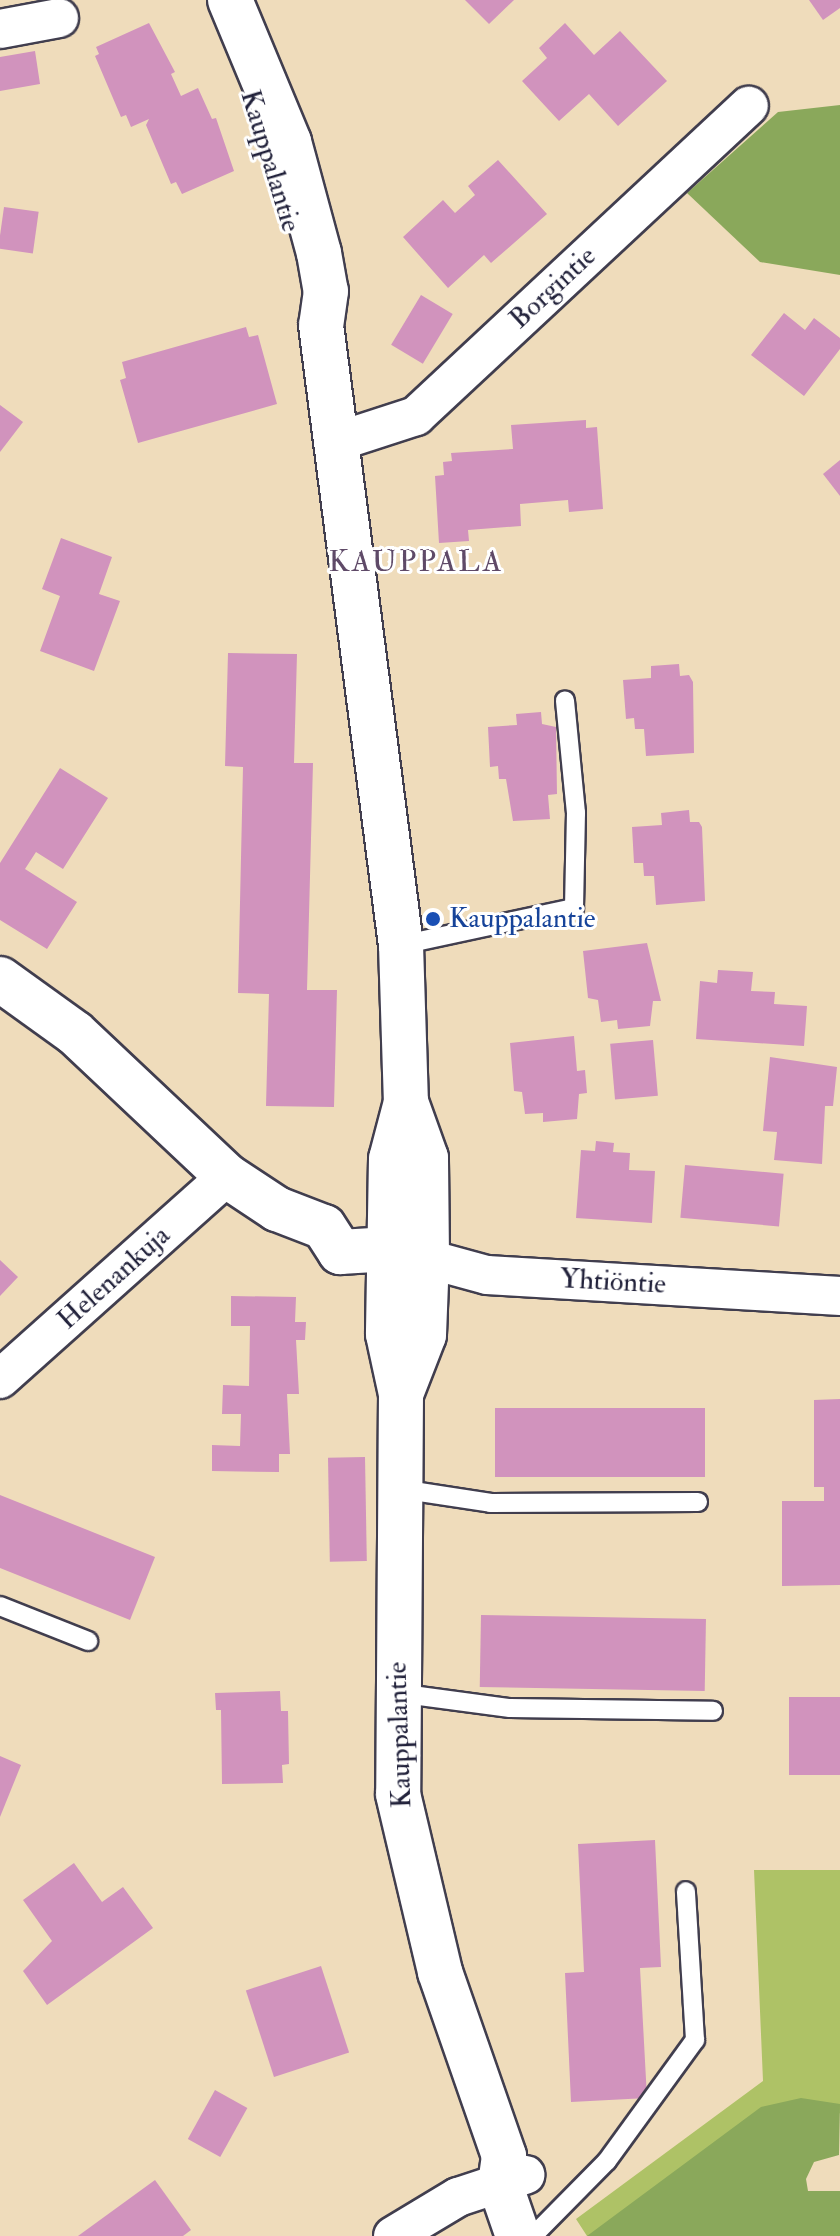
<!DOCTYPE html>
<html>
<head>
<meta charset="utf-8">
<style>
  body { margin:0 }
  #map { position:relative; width:840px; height:2236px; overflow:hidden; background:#efdcbb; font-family:"IM FELL Double Pica",serif }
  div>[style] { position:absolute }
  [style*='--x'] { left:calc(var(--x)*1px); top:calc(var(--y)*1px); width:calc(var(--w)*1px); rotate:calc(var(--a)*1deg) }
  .green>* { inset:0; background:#aec266 }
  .forest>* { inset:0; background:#8aa85b }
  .building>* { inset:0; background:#d193bd; transform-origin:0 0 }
  .roads { filter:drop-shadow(2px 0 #413e4e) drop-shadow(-2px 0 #413e4e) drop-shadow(0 2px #413e4e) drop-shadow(0 -2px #413e4e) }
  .lane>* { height:18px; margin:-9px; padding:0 9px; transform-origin:9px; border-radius:9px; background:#fff }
  .street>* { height:38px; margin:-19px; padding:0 19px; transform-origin:19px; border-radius:19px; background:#fff }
  .secondary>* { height:44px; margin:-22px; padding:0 22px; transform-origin:22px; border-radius:22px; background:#fff }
  .dots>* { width:22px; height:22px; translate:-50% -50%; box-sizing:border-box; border:4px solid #fff; border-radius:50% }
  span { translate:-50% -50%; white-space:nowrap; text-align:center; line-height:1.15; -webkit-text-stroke:6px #fff; paint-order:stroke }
  .street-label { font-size:28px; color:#22223b }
  .transit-label { font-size:28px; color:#164399 }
  .left { translate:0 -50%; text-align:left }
  .neighbourhood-label { font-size:30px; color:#5f4a68; letter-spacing:2px }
</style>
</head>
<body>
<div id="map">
  <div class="green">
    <div style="clip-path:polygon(754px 1870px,840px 1870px,840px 2155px,840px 2113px,610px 2236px,587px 2236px,576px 2219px,763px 2081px)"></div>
  </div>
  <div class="forest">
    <div style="clip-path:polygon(840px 105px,840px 275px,760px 262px,687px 193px,778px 112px)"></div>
    <div style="clip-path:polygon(801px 2098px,840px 2104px,839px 2155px,814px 2162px,806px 2179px,808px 2191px,840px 2191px,840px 2236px,587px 2236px,761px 2107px)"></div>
  </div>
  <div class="building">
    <div style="clip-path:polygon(465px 0,514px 0,489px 24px)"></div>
    <div style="clip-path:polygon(809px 0,840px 0,840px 8px,823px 20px)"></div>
    <div style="clip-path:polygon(149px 23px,175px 72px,171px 74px,181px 96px,198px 88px,212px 119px,216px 118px,234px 171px,182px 194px,176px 182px,171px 184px,146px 125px,149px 119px,131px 127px,126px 115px,121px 117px,95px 56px,99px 54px,96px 47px)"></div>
    <div style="clip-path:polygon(565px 23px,594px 55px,620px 31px,667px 81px,618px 126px,589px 94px,559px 121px,522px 81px,547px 58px,539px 48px)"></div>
    <div style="clip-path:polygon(35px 51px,40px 84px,0 91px,0 57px)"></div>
    <div style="clip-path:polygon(498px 160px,547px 214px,491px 263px,484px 255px,448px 288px,403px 237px,443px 200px,455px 213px,475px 195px,468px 186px)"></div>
    <div style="left:4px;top:207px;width:35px;height:42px;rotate:8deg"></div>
    <div style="left:421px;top:295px;width:37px;height:58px;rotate:31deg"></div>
    <div style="clip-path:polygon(784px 313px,805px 330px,814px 318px,840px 338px,840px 349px,804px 396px,751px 355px)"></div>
    <div style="clip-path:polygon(246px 327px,249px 337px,258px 335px,277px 404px,138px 443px,120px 380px,126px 378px,122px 362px)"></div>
    <div style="clip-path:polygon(0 405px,23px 422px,0 452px)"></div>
    <div style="clip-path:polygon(586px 420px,586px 428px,597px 427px,603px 509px,569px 512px,568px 500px,520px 504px,521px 526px,468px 530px,469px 541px,439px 543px,435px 476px,444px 475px,443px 462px,452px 461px,451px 453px,513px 449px,511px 425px)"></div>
    <div style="clip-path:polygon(840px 460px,840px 496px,823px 474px)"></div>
    <div style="clip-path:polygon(61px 538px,112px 557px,99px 594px,120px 601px,94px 671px,40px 651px,60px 596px,42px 589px)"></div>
    <div style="clip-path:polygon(228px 653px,297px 654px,294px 763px,313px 763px,307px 990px,337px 990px,334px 1107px,266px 1106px,269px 994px,238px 993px,243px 767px,225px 766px)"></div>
    <div style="clip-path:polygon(679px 664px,680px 676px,689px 675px,693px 682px,694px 753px,646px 756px,644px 729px,635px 729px,634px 718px,626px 719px,623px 680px,651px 678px,651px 666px)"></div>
    <div style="clip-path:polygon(541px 712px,542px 724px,556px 727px,557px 794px,548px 795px,550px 819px,513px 821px,506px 779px,499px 779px,498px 766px,490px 767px,488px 727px,517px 725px,516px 714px)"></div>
    <div style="clip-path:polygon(60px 768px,108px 798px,63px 869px,36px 852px,25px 869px,77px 902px,47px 949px,0 920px,0 863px)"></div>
    <div style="clip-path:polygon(689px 810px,690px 822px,699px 822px,702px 827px,705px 901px,656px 905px,654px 876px,644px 876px,643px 863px,634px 863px,632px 827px,662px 825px,661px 813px)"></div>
    <div style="clip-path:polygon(647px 943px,661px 1001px,653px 1001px,650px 1026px,618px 1029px,617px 1020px,601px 1022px,598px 1000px,588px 998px,583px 951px)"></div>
    <div style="clip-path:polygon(718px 970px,753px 972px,751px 991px,775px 992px,774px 1004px,807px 1006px,804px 1046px,696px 1039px,700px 981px,717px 983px)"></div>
    <div style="clip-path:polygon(574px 1036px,577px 1071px,585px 1070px,587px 1093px,579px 1094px,577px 1119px,543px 1122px,543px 1113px,525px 1114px,522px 1092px,514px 1091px,510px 1043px)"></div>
    <div style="left:653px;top:1040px;width:56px;height:43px;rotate:85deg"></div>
    <div style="clip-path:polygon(770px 1057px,837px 1067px,833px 1106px,825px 1106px,822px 1164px,774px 1160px,777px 1132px,763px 1131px)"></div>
    <div style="clip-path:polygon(596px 1141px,614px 1143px,613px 1152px,630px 1153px,629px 1170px,655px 1171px,652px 1223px,576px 1218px,581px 1150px,595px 1151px)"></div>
    <div style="left:685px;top:1165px;width:99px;height:53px;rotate:5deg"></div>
    <div style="clip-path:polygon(0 1260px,18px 1277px,0 1296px)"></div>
    <div style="clip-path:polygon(231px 1296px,296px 1297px,295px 1322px,306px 1322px,305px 1340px,296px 1340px,299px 1394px,287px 1394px,290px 1454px,279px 1454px,279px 1472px,212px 1471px,212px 1445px,240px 1446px,241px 1414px,222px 1414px,223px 1385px,249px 1386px,250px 1326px,231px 1326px)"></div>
    <div style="clip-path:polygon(840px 1399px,840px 1585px,782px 1586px,782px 1501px,824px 1501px,824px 1487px,814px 1487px,814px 1400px)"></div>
    <div style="left:705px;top:1408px;width:69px;height:210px;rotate:90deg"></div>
    <div style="left:365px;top:1457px;width:104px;height:37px;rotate:89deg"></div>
    <div style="clip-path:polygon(0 1495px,155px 1557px,130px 1620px,0 1568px)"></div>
    <div style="left:481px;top:1615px;width:225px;height:72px;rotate:1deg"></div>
    <div style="clip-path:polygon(280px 1691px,281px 1711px,288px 1711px,289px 1764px,282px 1765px,283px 1783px,222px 1784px,221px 1710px,216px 1710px,215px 1693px)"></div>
    <div style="left:840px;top:1697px;width:78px;height:51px;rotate:90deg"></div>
    <div style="clip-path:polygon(0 1756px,21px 1765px,0 1817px)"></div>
    <div style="clip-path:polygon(655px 1840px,661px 1967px,640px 1968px,647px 2098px,571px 2102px,565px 1973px,584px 1972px,578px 1844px)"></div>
    <div style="clip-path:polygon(74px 1863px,102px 1902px,123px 1887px,153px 1928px,47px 2005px,23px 1971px,52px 1941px,23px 1900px)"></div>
    <div style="left:321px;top:1966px;width:91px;height:79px;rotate:72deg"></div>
    <div style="left:215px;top:2090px;width:37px;height:56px;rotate:29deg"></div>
    <div style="clip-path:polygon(155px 2180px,191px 2230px,183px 2236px,78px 2236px)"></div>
  </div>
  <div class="roads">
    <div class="lane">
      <div style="--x:401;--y:945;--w:177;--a:-12.1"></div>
      <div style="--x:574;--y:908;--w:95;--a:-88.8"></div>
      <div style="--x:576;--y:813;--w:113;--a:-95.6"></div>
      <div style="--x:400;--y:1489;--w:92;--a:8.7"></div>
      <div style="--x:491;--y:1503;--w:207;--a:-0.3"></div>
      <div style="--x:0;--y:1606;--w:95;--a:21.7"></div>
      <div style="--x:397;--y:1693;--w:114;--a:7.6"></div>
      <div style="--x:510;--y:1708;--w:203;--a:0.8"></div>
      <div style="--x:533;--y:2236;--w:105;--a:-45.4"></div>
      <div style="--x:607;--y:2161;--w:150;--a:-54"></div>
      <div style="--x:695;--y:2040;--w:149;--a:-93.5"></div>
    </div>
    <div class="street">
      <div style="--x:0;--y:29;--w:60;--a:-10.6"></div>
      <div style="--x:339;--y:441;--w:81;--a:-18"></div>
      <div style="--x:416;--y:416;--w:455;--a:-43"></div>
      <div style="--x:399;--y:1251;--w:91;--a:15.3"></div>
      <div style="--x:487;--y:1275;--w:354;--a:3.4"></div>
      <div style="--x:0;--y:1379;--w:305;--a:-41.8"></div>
      <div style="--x:393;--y:2236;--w:76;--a:-31"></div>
      <div style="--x:458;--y:2197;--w:71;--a:-18.2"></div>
    </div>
    <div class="secondary">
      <div style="--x:230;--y:0;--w:154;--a:67.4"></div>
      <div style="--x:289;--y:142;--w:115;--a:74.9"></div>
      <div style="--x:319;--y:253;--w:39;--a:80"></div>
      <div style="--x:326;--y:291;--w:34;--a:98"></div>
      <div style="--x:321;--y:325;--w:625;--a:82.65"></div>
      <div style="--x:401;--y:945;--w:157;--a:88.2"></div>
      <div style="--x:406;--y:1102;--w:59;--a:104.7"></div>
      <div style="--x:391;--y:1159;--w:175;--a:91"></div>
      <div style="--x:388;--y:1334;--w:61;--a:77.8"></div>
      <div style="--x:401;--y:1394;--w:400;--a:90.4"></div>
      <div style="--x:398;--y:1794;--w:183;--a:76.7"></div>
      <div style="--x:440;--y:1972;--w:195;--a:70.8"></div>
      <div style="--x:504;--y:2156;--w:28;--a:98"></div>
      <div style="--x:500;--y:2184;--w:55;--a:70.9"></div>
      <div style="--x:0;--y:979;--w:92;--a:35.8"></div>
      <div style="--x:75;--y:1033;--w:209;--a:43.3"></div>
      <div style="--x:227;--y:1176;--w:60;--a:33.4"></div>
      <div style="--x:277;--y:1209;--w:50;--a:21"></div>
      <div style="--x:324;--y:1227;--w:30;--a:57"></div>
      <div style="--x:340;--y:1252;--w:50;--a:-3.4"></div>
      <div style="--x:401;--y:1394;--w:63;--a:-68.7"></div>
      <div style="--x:424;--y:1335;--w:79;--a:-87.8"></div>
      <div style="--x:427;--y:1256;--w:98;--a:-90.6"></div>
      <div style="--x:426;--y:1158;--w:59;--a:-109.7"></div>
    </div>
  </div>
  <div class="dots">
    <div style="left:433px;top:919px;background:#1a4fb4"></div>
  </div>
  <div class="street-label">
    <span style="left:270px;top:161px;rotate:73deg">Kauppalantie</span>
    <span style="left:553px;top:288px;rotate:-43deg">Borgintie</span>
    <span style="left:114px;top:1278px;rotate:-42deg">Helenankuja</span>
    <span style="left:613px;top:1282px;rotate:3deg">Yhtiöntie</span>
    <span style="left:400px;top:1735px;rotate:-92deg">Kauppalantie</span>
  </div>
  <div class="transit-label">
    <span class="left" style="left:449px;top:919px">Kauppalantie</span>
  </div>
  <div class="neighbourhood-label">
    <span style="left:416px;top:562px">KAUPPALA</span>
  </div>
</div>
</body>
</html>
